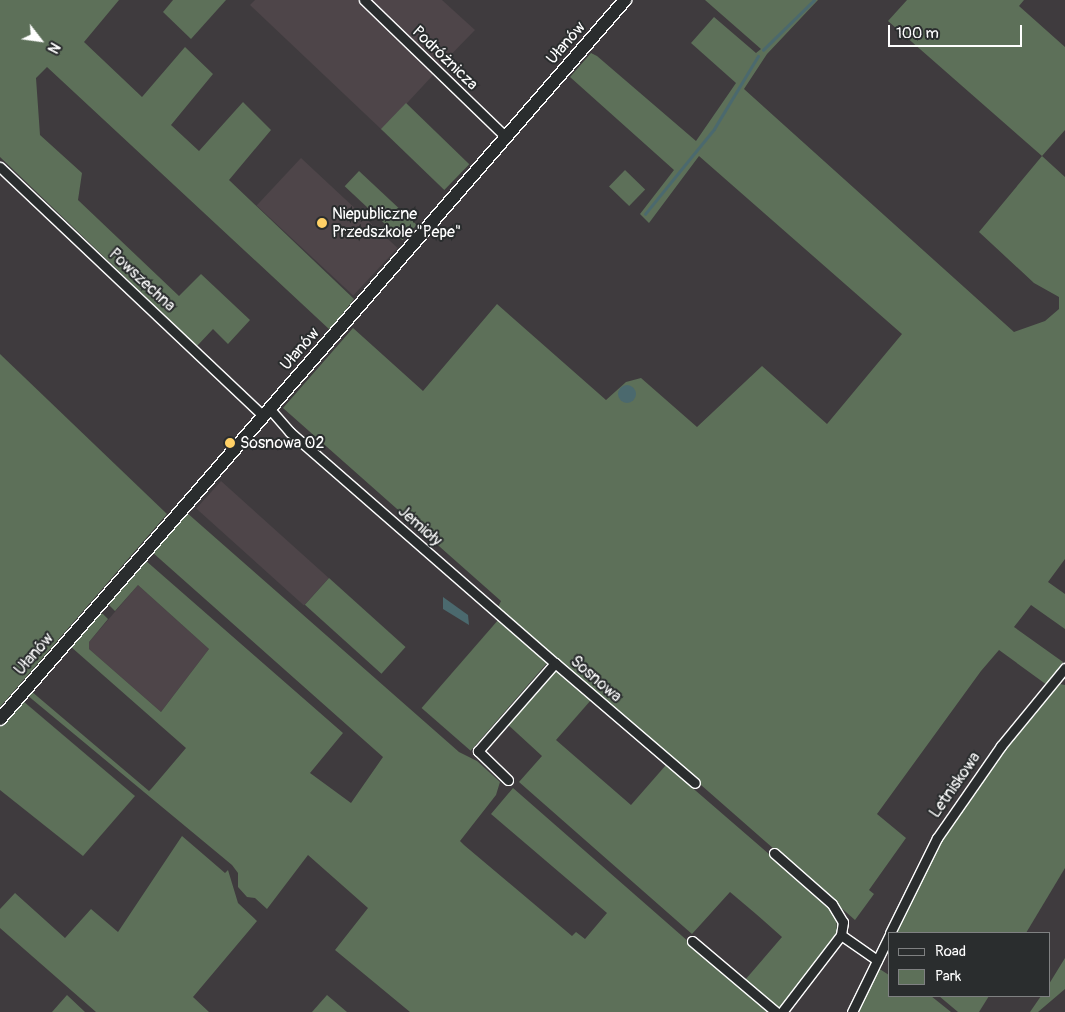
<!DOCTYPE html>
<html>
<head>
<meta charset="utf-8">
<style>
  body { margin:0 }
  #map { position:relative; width:1065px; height:1012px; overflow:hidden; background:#3f3b3e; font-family:Pangolin,sans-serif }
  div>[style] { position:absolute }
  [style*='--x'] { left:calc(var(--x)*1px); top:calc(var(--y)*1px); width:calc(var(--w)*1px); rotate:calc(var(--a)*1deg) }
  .built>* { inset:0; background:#4e4549; transform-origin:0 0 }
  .green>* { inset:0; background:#5d7059; transform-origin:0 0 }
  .water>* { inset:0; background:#4b696e }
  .round { border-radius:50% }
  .stream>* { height:2.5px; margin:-1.25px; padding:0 1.25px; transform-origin:1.25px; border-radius:1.25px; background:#4b696e }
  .roads { filter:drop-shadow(1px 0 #fff) drop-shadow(-1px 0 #fff) drop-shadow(0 1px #fff) drop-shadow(0 -1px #fff) }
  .street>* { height:9px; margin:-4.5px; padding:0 4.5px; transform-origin:4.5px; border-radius:4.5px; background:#2a2d2e }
  .secondary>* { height:12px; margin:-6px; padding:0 6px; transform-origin:6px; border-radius:6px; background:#2a2d2e }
  .dots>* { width:14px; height:14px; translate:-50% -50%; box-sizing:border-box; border:2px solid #2a2d2e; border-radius:50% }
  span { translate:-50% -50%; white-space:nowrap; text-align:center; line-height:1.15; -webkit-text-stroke:4px #2a2d2e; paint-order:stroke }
  .street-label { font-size:16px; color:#fff }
  .poi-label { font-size:16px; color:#fff }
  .left { translate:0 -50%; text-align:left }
  .legend { position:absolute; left:888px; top:932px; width:162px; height:65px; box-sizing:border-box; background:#2a2d2e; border:1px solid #7f8182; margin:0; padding:6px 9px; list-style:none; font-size:15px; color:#fff }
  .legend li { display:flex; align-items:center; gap:10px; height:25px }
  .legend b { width:25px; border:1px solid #7f8182 }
  .north { position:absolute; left:15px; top:15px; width:50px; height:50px; -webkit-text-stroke:4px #2a2d2e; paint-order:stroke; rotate:120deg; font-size:14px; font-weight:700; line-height:20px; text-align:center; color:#fff }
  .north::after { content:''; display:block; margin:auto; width:18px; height:22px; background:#fff; clip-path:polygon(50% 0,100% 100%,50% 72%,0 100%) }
  .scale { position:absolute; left:888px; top:25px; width:134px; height:22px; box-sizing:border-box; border:2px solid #fff; border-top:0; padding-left:6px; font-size:15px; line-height:18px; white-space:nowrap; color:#fff; -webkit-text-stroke:4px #2a2d2e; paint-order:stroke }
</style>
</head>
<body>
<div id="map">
  <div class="built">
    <div style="clip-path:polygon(255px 0,358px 0,435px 73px,382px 130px,250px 5px)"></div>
    <div style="clip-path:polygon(369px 0,442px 0,475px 30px,439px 67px)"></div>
    <div style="left:301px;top:158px;width:132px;height:65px;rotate:43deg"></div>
    <div style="left:221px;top:481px;width:145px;height:37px;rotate:42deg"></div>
    <div style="clip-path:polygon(138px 585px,209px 649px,161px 712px,89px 649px,89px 642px)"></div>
  </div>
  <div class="green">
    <div style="clip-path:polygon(0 0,119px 0,84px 42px,142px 97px,185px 47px,213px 74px,171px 125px,199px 151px,243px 102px,271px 130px,229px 180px,354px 299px,330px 330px,47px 67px,36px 78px,40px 135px,82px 173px,78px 200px,179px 296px,201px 274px,250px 320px,228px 344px,213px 329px,197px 346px,0 157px)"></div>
    <div style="clip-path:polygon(173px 0,226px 0,191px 39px,163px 12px)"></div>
    <div style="clip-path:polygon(705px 0,818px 0,767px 54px,744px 89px,1014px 332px,1045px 321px,1059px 309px,1059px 297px,1034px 283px,979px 232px,1042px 156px,888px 21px,907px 0,1024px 0,1019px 6px,1065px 47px,1065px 130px,1042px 156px,1065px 177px,1065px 559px,1048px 582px,1065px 594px,1065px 629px,1031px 605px,1014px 627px,1063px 662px,1047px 685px,999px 650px,981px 671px,877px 814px,906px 838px,869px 890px,874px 894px,855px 920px,498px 607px,501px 601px,283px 408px,353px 328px,423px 391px,497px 304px,606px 400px,626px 382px,641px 378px,697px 427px,762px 366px,827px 424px,902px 334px,699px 156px,649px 223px,640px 214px,674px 170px,570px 77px,591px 53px,597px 56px,696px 141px,736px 83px,691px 43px,714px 17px,756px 53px,761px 49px)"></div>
    <div style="left:406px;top:103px;width:88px;height:36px;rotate:44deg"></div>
    <div style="left:625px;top:170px;width:28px;height:23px;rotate:44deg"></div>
    <div style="left:359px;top:171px;width:79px;height:21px;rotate:43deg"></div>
    <div style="clip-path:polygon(0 354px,167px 514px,0 707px)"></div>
    <div style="clip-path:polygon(186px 512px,459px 752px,477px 761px,500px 782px,496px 795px,460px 841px,464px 845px,572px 936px,576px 932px,585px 939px,607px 913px,491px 814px,513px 788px,769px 1012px,410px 1012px,335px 950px,368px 908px,308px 855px,267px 909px,255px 898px,247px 897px,238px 887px,238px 873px,232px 865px,27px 695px,31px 691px,149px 791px,152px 788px,186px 748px,70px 646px,99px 613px,103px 614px,108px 619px,89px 642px,89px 649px,161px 712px,209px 649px,138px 585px,115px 611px,109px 605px,145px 560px,343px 733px,310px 773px,351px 803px,383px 757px,152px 552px)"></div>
    <div style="left:329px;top:578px;width:103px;height:36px;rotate:42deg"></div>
    <div style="left:499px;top:619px;width:65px;height:118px;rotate:41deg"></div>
    <div style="clip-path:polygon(555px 667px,591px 700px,556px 740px,631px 805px,666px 765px,836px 912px,837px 933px,782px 1007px,777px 1008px,745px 980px,782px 937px,756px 914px,730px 892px,692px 934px,519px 782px,542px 756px,506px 723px)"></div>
    <div style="clip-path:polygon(1060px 684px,1065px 685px,1065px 868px,1026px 933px,894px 933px,937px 847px,1011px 741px)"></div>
    <div style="clip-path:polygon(23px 701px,135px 796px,83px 856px,0 790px,0 727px)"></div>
    <div style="clip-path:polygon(182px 836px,225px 873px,228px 870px,238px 903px,257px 921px,193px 997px,209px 1012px,96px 1012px,0 928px,0 909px,15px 893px,65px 938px,91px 909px,118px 932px)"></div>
    <div style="clip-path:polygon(1065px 958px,1065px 989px,1038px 1012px,1030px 1012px,1041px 996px,1049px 996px,1049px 984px)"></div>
    <div style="clip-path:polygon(878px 968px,889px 975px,889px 996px,931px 996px,951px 1012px,857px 1012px)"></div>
    <div style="clip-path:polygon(67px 995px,85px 1012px,86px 1012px,52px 1012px)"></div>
    <div style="clip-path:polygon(327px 995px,347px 1012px,312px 1012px)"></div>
    <div style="clip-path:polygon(939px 996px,989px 996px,979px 1012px,958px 1012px)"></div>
  </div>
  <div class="water">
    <div class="round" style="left:618px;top:385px;width:18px;height:18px"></div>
    <div style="clip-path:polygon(443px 597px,468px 615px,469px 625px,443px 609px)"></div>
  </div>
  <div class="stream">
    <div style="--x:763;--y:50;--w:71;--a:-44.4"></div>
    <div style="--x:645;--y:214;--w:109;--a:-50.9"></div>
    <div style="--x:714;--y:129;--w:85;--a:-58.9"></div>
  </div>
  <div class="roads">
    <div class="street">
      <div style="--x:364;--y:0;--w:197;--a:44"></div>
      <div style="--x:0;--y:167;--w:362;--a:43.4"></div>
      <div style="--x:269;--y:408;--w:32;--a:49"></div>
      <div style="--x:290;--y:432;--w:352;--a:41.1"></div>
      <div style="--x:508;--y:780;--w:42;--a:-136"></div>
      <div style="--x:478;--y:751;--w:117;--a:-48.8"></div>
      <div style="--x:555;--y:663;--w:184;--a:40.6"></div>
      <div style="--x:774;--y:853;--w:77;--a:41.3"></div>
      <div style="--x:832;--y:904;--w:21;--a:59"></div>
      <div style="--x:843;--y:922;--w:13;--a:99"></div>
      <div style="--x:841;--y:935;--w:97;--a:127.5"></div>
      <div style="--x:890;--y:933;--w:106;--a:-63.7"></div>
      <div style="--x:937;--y:838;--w:112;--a:-55.2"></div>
      <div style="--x:1001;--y:746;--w:101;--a:-50.6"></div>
      <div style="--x:841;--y:935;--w:44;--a:34.8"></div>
      <div style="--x:692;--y:941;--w:110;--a:40.2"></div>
      <div style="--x:852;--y:1012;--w:85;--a:-64"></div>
    </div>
    <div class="secondary">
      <div style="--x:0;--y:719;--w:953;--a:-49"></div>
    </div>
  </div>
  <div class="dots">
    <div style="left:322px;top:223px;background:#ffd166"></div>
    <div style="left:230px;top:443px;background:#ffd166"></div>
  </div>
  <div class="street-label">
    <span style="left:566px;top:43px;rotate:-49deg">Ułanów</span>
    <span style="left:445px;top:58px;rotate:44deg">Podróżnicza</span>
    <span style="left:142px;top:280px;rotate:43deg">Powszechna</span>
    <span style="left:300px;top:349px;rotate:-49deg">Ułanów</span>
    <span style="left:420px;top:526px;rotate:41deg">Jemioły</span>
    <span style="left:34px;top:654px;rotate:-49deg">Ułanów</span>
    <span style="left:596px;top:679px;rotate:41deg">Sosnowa</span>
    <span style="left:955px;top:785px;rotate:-55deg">Letniskowa</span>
  </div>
  <div class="poi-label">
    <span class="left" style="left:332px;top:223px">Niepubliczne<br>Przedszkole "Pepe"</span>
    <span class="left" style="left:240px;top:443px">Sosnowa 02</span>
  </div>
  <ul class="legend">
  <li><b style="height:6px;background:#2a2d2e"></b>Road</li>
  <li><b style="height:14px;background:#5d7059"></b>Park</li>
  </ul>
  <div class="north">N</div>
  <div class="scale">100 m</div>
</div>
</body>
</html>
